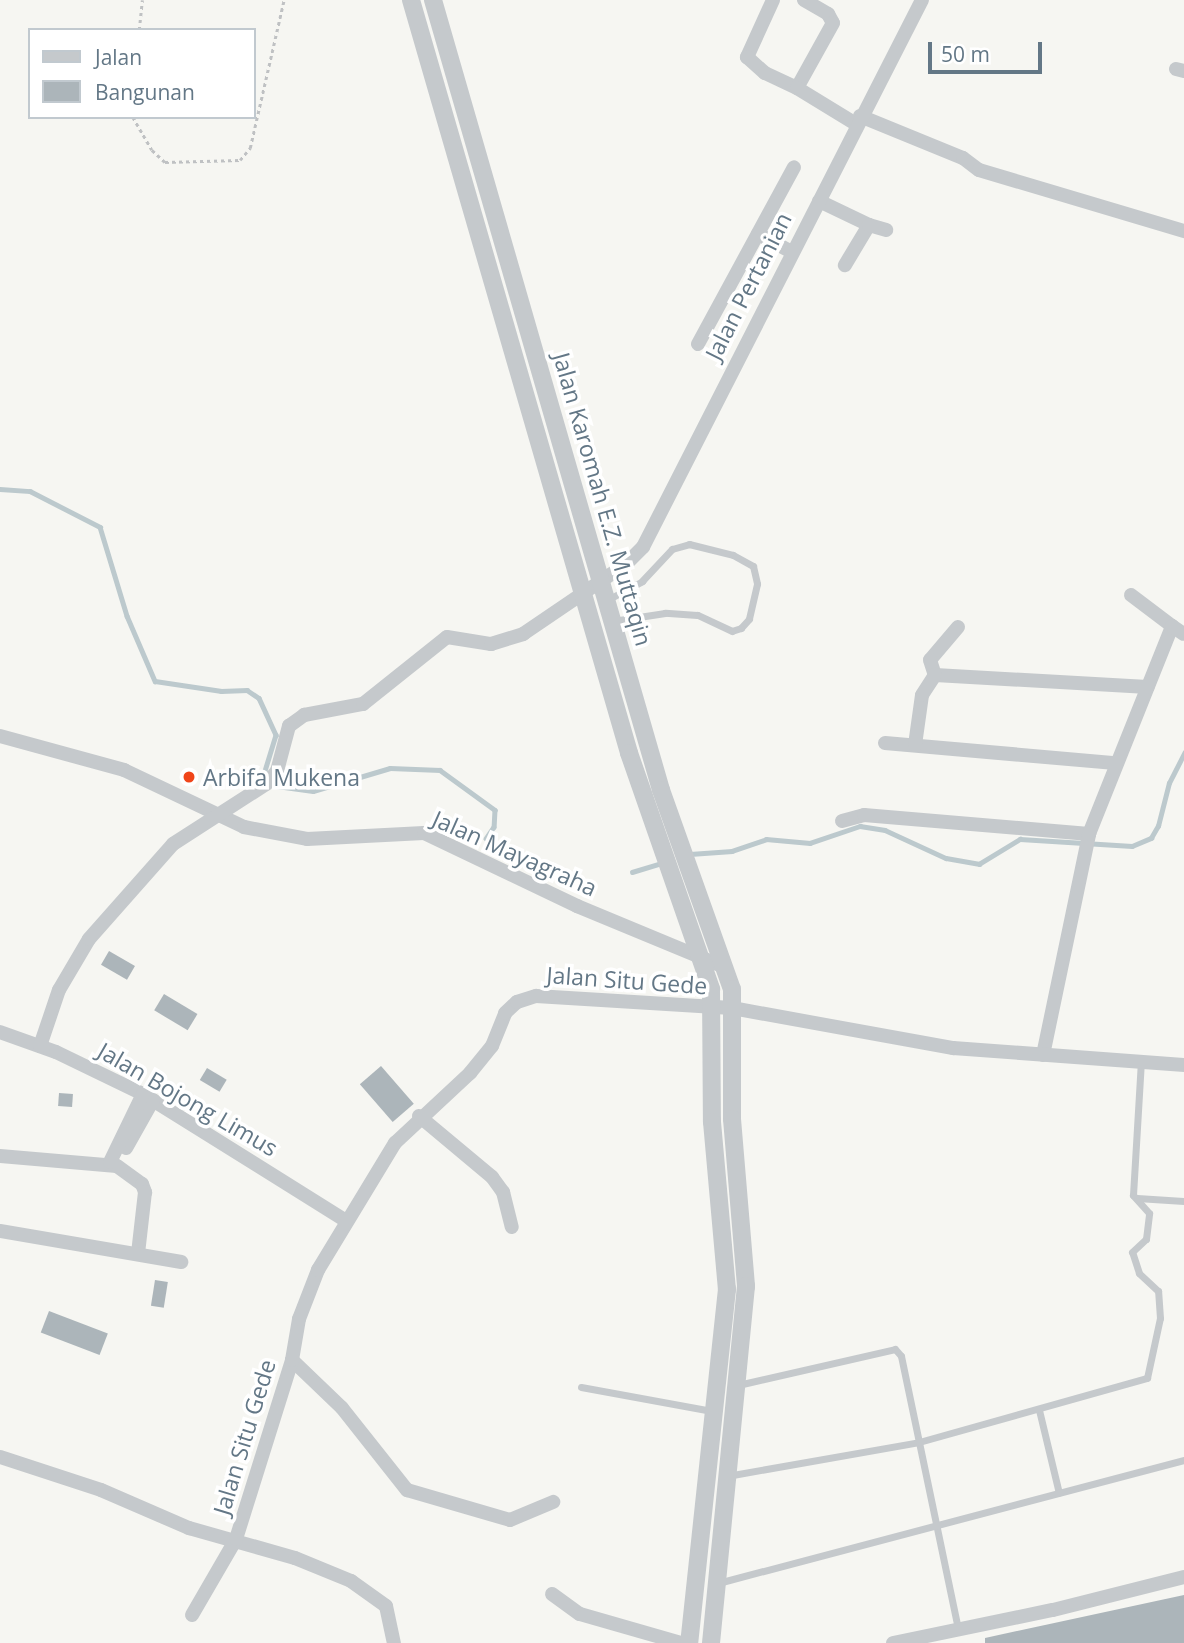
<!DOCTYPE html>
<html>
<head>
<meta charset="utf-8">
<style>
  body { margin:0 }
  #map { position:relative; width:1184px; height:1643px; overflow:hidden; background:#f6f6f2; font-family:"Open Sans",sans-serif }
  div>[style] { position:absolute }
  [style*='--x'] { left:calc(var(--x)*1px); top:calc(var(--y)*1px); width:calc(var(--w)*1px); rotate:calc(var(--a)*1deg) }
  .stream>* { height:4.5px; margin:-2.25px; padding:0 2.25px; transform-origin:2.25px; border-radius:2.25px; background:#bcc9cd }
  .building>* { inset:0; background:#acb5ba; transform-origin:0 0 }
  .path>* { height:2.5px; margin-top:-1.25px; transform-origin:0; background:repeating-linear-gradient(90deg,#bfc1c3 0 3.5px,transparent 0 7px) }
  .service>* { height:7px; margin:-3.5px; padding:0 3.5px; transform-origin:3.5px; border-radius:3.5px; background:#c5c9cc }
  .minor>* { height:14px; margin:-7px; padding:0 7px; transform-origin:7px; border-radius:7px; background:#c5c9cc }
  .tertiary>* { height:18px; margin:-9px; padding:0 9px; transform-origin:9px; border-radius:9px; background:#c5c9cc }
  .dots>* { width:19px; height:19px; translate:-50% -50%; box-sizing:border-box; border:4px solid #fff; border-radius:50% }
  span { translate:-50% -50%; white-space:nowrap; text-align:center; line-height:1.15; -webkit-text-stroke:7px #fff; paint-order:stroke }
  .street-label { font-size:23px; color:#637786 }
  .poi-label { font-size:23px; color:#637786 }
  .left { translate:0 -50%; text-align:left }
  .legend { position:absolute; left:28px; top:28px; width:228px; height:91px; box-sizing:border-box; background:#fff; border:2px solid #c1c9cf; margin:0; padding:9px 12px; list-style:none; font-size:21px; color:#637786 }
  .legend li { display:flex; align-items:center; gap:14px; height:35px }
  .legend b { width:35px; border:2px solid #c1c9cf }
  .scale { position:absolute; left:928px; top:42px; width:114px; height:32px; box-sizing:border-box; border:4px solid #637786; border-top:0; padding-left:9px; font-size:21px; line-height:24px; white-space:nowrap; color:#637786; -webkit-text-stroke:5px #fff; paint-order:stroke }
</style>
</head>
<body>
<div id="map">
  <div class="stream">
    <div style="--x:0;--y:489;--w:30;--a:4"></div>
    <div style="--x:30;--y:491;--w:79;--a:27.2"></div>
    <div style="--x:100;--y:527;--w:93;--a:73.1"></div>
    <div style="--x:127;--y:616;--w:71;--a:66.7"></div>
    <div style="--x:155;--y:681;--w:67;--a:8.6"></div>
    <div style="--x:221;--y:691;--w:26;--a:-2"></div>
    <div style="--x:247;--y:690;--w:14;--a:34"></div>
    <div style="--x:259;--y:698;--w:41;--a:65.3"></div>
    <div style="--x:276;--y:735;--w:39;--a:107"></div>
    <div style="--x:265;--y:772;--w:18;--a:49"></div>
    <div style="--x:277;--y:786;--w:36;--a:8"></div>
    <div style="--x:313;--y:791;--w:80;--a:-16.6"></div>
    <div style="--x:390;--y:768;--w:50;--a:2.3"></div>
    <div style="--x:440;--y:770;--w:68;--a:36"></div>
    <div style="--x:495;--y:810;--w:17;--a:93"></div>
    <div style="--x:494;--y:827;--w:14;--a:124"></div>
    <div style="--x:690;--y:854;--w:42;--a:-4.1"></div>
    <div style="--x:732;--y:851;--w:36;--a:-19"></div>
    <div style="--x:766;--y:839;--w:44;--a:5.2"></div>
    <div style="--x:810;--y:843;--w:53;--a:-18.8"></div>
    <div style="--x:860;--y:826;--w:25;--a:9"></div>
    <div style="--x:885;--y:830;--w:67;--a:24.7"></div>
    <div style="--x:946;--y:858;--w:34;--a:10"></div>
    <div style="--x:979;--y:864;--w:48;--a:-31.4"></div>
    <div style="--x:1020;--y:839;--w:112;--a:3.6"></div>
    <div style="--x:1132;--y:846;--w:21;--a:-23"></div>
    <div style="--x:1151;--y:838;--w:14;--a:-60"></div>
    <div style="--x:1158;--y:826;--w:44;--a:-75.7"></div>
    <div style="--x:1169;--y:783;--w:34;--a:-63"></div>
    <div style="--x:632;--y:872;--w:31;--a:-17"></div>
  </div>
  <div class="building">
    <div style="left:109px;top:951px;width:30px;height:16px;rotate:30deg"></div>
    <div style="left:164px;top:994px;width:39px;height:19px;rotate:31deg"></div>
    <div style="left:381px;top:1066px;width:50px;height:28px;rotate:49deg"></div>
    <div style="left:207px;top:1068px;width:23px;height:14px;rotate:31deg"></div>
    <div style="left:59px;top:1093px;width:14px;height:13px;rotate:4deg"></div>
    <div style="left:155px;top:1280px;width:13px;height:26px;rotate:9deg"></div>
    <div style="left:49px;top:1311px;width:63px;height:23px;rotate:21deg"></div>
    <div style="clip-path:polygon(1184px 1595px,1184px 1643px,985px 1643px,985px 1638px)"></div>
  </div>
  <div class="path">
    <div style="--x:139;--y:30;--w:30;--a:-84"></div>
    <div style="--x:133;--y:117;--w:38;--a:60"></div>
    <div style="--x:152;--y:150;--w:18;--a:43"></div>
    <div style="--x:165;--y:162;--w:75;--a:-1.5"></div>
    <div style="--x:240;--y:160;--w:16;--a:-50"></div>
    <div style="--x:250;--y:148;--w:152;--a:-77.1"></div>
  </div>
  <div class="service">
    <div style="--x:607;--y:600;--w:40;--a:-28"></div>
    <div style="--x:642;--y:581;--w:44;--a:-46.8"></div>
    <div style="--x:672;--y:549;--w:18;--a:-16"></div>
    <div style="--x:689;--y:544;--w:45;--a:14"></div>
    <div style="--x:733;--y:555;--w:23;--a:29"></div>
    <div style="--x:753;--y:566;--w:18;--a:77"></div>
    <div style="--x:757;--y:584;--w:36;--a:103"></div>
    <div style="--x:749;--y:619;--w:12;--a:132"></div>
    <div style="--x:741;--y:628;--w:9;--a:162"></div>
    <div style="--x:732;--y:631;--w:38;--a:-155"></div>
    <div style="--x:697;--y:615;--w:32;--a:-176"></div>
    <div style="--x:665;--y:613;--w:53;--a:171.3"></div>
    <div style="--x:1137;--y:1198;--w:47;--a:3.7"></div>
    <div style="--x:738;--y:1385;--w:161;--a:-12.9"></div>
    <div style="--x:895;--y:1349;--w:9;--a:49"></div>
    <div style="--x:901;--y:1356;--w:279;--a:78.2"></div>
    <div style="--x:581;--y:1387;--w:133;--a:10.4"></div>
    <div style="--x:1039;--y:1410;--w:85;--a:76.5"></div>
    <div style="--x:727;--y:1476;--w:195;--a:-10"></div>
    <div style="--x:919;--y:1442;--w:237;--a:-15.7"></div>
    <div style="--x:1147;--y:1378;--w:61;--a:-77.8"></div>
    <div style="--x:1160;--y:1318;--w:27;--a:-94"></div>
    <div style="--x:1158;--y:1291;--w:26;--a:-137"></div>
    <div style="--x:1139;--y:1273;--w:22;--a:-108"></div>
    <div style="--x:1132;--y:1252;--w:19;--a:-43"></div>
    <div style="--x:1146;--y:1239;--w:26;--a:-83"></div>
    <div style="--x:1149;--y:1213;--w:24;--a:-132"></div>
    <div style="--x:1133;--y:1195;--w:133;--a:-86.6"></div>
    <div style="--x:718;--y:1583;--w:482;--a:-14.8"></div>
  </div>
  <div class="minor">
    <div style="--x:773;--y:0;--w:63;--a:114.5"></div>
    <div style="--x:747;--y:57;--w:24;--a:42"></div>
    <div style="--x:765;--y:73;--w:35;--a:25"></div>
    <div style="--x:804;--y:0;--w:28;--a:30"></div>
    <div style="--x:828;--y:14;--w:10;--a:61"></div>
    <div style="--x:833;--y:23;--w:74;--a:119"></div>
    <div style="--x:797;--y:88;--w:69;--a:31.4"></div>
    <div style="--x:1176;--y:69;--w:8;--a:14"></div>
    <div style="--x:860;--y:116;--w:111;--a:22.2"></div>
    <div style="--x:963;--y:158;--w:20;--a:37"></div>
    <div style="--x:979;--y:170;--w:214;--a:16.6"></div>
    <div style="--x:819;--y:201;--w:55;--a:25.6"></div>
    <div style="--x:869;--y:225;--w:47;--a:121"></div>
    <div style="--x:869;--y:225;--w:18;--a:16"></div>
    <div style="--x:758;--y:234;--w:36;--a:28"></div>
    <div style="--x:698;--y:344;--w:201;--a:-61.5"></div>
    <div style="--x:1131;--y:595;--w:51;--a:37.1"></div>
    <div style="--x:958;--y:627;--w:43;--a:130.3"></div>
    <div style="--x:930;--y:660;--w:16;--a:72"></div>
    <div style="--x:935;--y:675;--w:213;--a:3.2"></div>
    <div style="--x:0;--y:736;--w:129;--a:15.3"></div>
    <div style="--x:124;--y:770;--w:133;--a:25.4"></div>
    <div style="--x:244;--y:827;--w:64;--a:10.8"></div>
    <div style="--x:307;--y:839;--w:117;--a:-2.9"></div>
    <div style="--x:424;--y:833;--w:170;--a:25.5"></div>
    <div style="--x:577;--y:906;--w:159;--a:22.5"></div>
    <div style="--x:885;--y:743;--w:231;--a:5"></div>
    <div style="--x:915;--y:745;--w:50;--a:-82"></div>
    <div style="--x:922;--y:695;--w:24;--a:-57"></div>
    <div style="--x:842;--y:821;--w:23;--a:-15"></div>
    <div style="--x:864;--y:815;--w:226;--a:4.8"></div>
    <div style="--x:0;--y:1032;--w:59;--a:19.7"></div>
    <div style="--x:56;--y:1052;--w:97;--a:25.8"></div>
    <div style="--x:143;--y:1094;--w:238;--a:32"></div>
    <div style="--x:40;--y:1046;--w:59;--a:-71.3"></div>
    <div style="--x:59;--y:990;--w:59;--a:-59.5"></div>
    <div style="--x:89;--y:939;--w:127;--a:-48.5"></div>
    <div style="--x:173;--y:844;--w:111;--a:-32.8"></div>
    <div style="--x:266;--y:784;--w:17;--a:-50"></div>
    <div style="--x:277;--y:771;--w:47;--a:-75.1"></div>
    <div style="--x:289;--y:726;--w:19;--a:-36"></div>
    <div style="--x:304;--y:715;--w:60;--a:-10.6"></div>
    <div style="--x:363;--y:704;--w:107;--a:-38.6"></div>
    <div style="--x:447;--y:637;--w:45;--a:9"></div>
    <div style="--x:491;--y:644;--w:34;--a:-17"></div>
    <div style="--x:523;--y:634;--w:125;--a:-34.2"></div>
    <div style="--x:626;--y:564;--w:24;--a:-45"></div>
    <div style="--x:643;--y:547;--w:614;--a:-62.98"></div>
    <div style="--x:1043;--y:1055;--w:226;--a:-78.2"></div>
    <div style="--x:1089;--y:834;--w:224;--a:-68.2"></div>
    <div style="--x:1172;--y:626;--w:14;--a:34"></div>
    <div style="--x:419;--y:1116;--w:95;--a:39.9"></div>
    <div style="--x:492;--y:1177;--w:19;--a:54"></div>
    <div style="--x:503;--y:1192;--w:36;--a:76"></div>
    <div style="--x:126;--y:1148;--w:55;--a:-60.6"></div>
    <div style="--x:0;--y:1156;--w:117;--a:4.9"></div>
    <div style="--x:117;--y:1166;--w:31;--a:36"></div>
    <div style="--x:142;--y:1184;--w:9;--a:69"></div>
    <div style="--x:145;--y:1192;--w:61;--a:96.5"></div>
    <div style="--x:110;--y:1162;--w:76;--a:-64.1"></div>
    <div style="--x:0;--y:1231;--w:184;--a:9.7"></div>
    <div style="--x:292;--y:1360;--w:69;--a:43.8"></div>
    <div style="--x:342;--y:1408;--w:105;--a:51.6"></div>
    <div style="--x:407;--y:1490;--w:107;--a:16.2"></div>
    <div style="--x:510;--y:1520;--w:47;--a:-22.7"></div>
    <div style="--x:0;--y:1457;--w:106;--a:18.1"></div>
    <div style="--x:101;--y:1490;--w:96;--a:23.4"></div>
    <div style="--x:189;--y:1528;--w:110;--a:15.8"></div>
    <div style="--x:295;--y:1558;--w:61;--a:22.3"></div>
    <div style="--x:351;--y:1581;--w:43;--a:35.5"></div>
    <div style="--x:386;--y:1606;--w:38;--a:78"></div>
    <div style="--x:552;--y:1594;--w:34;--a:36"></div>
    <div style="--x:580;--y:1614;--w:105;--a:16"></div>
    <div style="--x:192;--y:1615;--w:88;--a:-59.9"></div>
    <div style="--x:236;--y:1539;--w:188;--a:-72.6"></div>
    <div style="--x:292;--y:1360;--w:42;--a:-80.3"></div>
    <div style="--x:299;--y:1319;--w:53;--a:-68.8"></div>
    <div style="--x:318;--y:1270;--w:149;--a:-58.8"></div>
    <div style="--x:395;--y:1143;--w:103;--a:-43"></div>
    <div style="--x:470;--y:1073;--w:35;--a:-51"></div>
    <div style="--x:492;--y:1046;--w:35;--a:-68"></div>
    <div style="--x:505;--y:1013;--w:16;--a:-43"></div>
    <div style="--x:517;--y:1002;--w:20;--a:-18"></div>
    <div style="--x:536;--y:996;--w:196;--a:3.5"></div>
    <div style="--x:732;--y:1008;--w:225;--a:10.3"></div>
    <div style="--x:953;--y:1048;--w:232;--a:4.2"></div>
    <div style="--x:893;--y:1643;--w:163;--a:-11.7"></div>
    <div style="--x:1053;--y:1610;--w:135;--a:-14.1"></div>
  </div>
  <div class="tertiary">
    <div style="--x:411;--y:0;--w:784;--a:73.85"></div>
    <div style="--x:629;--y:753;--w:250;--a:70.8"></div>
    <div style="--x:711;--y:989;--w:133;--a:89.6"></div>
    <div style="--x:712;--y:1122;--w:168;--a:84.9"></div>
    <div style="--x:727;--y:1289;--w:356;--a:96.1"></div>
    <div style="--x:433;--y:0;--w:822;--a:73.9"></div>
    <div style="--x:661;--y:790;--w:211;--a:70.4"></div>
    <div style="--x:732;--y:989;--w:130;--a:90"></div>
    <div style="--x:732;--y:1119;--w:168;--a:85.2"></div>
    <div style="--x:746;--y:1286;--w:359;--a:95.6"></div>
  </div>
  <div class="dots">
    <div style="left:189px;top:777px;background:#f04519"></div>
  </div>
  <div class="street-label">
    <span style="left:748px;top:286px;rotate:-63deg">Jalan Pertanian</span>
    <span style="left:603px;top:499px;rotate:74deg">Jalan Karomah E.Z. Muttaqin</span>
    <span style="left:515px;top:853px;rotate:24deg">Jalan Mayagraha</span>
    <span style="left:627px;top:980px;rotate:4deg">Jalan Situ Gede</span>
    <span style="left:188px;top:1099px;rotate:30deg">Jalan Bojong Limus</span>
    <span style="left:244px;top:1437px;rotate:-73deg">Jalan Situ Gede</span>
  </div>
  <div class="poi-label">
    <span class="left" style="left:203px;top:777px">Arbifa Mukena</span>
  </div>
  <ul class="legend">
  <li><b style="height:9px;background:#c5c9cc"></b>Jalan</li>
  <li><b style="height:19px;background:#acb5ba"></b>Bangunan</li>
  </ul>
  <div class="scale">50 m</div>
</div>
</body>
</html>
